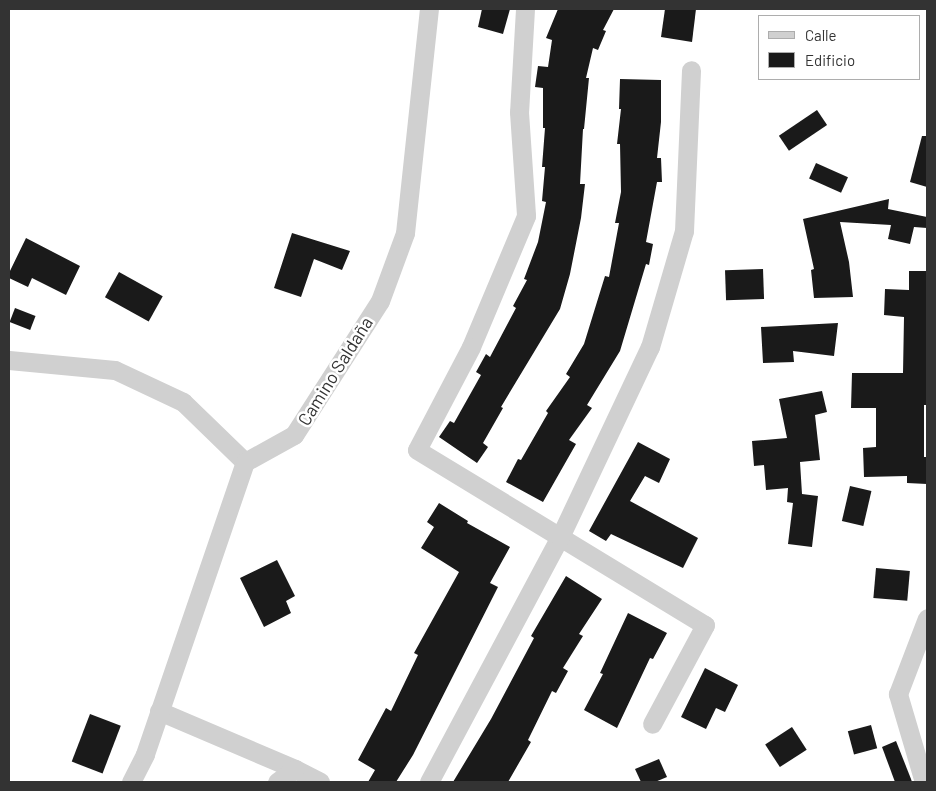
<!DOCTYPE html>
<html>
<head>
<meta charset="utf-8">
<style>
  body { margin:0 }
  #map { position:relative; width:936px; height:791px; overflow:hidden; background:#fff; font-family:Barlow,sans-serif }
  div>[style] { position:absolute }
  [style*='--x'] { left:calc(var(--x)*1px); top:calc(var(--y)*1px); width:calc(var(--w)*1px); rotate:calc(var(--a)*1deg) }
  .building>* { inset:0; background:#1a1a1a; transform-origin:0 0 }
  .street>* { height:19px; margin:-9.5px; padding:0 9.5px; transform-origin:9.5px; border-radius:9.5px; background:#d0d0d0 }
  span { translate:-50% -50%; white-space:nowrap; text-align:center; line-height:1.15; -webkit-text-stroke:5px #fff; paint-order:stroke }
  .street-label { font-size:18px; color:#333 }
  .frame { position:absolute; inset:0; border:10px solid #333; pointer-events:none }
  .legend { position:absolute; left:758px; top:15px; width:162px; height:65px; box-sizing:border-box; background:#fff; border:1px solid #adadad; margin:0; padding:6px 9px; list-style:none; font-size:15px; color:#333 }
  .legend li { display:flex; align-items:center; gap:10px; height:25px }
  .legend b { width:25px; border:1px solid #adadad }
</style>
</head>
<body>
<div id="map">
  <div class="building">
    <div style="clip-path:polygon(482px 9px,510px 9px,503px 34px,478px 27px)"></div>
    <div style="clip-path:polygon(558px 9px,614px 9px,603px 30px,606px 31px,598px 50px,593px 48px,586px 78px,589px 78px,584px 129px,583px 129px,580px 184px,585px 184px,581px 218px,570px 274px,560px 309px,501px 407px,503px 408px,483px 443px,488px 447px,477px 463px,439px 437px,450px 421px,454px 423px,481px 375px,476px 372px,486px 354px,490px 357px,516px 308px,513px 306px,527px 280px,524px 279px,538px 242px,546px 202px,542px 201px,545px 167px,542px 167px,545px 128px,543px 128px,543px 88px,535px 87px,538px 66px,548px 67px,552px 40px,546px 38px)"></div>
    <div style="clip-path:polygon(665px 9px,696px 9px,692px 42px,661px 37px)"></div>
    <div style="clip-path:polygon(620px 79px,661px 80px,661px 122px,657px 158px,661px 158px,662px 182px,657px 182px,646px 242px,653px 244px,649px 265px,646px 264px,620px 351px,587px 405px,592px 408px,569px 440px,576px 444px,543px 502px,506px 482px,518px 459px,521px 460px,548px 413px,546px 411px,570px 377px,566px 374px,584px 344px,605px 276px,609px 277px,619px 223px,615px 223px,621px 192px,620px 144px,617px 144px,621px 109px,619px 109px)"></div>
    <div style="left:817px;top:110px;width:18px;height:46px;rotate:56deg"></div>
    <div style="clip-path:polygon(922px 136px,927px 136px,927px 187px,910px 182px)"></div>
    <div style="left:816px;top:163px;width:35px;height:17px;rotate:24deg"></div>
    <div style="clip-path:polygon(889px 199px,888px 209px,927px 217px,927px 228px,914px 227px,910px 244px,888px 239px,891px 225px,840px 222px,849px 262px,853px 297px,814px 298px,811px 270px,814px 269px,803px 219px)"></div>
    <div style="clip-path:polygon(292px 233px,350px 251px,342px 270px,314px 259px,301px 297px,274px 288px)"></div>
    <div style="clip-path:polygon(26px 238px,80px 266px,66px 295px,32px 278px,28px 287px,9px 278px,9px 273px)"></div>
    <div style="left:763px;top:269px;width:30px;height:38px;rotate:88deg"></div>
    <div style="clip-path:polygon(909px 271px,927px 271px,927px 405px,924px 405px,924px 457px,927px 457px,927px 484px,907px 483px,907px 476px,864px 477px,863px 448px,876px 447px,876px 408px,851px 408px,852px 373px,903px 373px,904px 317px,884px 315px,885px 289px,909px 290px)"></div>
    <div style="left:119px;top:272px;width:50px;height:29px;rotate:29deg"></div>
    <div style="left:15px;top:308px;width:22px;height:15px;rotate:21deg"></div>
    <div style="clip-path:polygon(838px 323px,834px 356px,793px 351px,794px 362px,763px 363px,761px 327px)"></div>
    <div style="clip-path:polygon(822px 391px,827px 412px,815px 415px,820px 460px,800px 462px,802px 494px,818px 496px,812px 547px,788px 544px,793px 503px,787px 502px,788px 488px,766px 490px,764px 465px,754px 466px,752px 441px,787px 438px,779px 399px)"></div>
    <div style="clip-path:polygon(638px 442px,670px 459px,659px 483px,645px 476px,630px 501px,698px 538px,683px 568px,611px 534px,606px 541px,589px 531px)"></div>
    <div style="left:850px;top:486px;width:22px;height:36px;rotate:13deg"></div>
    <div style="clip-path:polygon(439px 503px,468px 521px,467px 523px,510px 547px,490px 583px,498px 587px,413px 755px,396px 782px,368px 782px,375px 770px,358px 760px,386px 708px,391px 711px,418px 655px,414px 653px,459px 572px,421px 548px,434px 527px,427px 522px)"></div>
    <div style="clip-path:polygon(277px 560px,295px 596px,286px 601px,291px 613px,264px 627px,240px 578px)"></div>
    <div style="left:876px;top:568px;width:34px;height:30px;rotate:5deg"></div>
    <div style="clip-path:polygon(566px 576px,602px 599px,579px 634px,583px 636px,563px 668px,568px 671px,556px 693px,552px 691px,528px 740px,531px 742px,508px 782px,453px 782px,491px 719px,534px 638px,531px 636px)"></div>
    <div style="clip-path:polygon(628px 613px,667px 633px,653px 659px,650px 658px,617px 728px,584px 710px,603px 674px,600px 673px)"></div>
    <div style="clip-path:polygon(705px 668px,738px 685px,725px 712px,716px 708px,706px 729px,681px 717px)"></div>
    <div style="left:90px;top:714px;width:33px;height:51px;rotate:21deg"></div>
    <div style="left:871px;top:725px;width:24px;height:24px;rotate:75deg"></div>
    <div style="left:792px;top:727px;width:27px;height:32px;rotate:57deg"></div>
    <div style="clip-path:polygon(896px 741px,911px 779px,912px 782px,895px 782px,882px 747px)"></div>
    <div style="clip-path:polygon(659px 759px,667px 777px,655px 782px,641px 782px,635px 769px)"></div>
  </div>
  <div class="street">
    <div style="--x:525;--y:9;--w:103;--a:93.3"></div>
    <div style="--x:519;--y:112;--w:104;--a:86.1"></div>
    <div style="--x:526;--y:216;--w:142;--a:112.8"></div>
    <div style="--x:471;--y:347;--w:116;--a:117.7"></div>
    <div style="--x:417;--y:450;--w:337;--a:31.3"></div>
    <div style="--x:705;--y:625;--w:112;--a:118.2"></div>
    <div style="--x:9;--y:360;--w:106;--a:5.4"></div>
    <div style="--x:115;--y:370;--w:75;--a:25.2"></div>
    <div style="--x:183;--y:402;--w:86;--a:44.1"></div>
    <div style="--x:159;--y:711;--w:148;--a:23.1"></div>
    <div style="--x:295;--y:769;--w:28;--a:27"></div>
    <div style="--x:131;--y:782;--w:31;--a:-63"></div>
    <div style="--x:145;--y:754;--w:309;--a:-71.1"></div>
    <div style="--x:245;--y:462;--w:56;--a:-28.9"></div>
    <div style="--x:294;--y:435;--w:159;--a:-57.3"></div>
    <div style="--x:380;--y:301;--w:72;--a:-69.8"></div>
    <div style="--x:405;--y:233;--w:225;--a:-83.9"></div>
    <div style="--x:277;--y:782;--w:22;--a:-36"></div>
    <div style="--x:429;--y:782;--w:278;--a:-61.9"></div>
    <div style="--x:560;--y:537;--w:210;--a:-64.7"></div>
    <div style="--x:650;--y:347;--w:121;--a:-73.7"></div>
    <div style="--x:684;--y:231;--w:161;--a:-87.5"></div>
    <div style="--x:924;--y:782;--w:92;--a:-106.5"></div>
    <div style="--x:898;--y:694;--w:81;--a:-69.1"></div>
  </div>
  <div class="street-label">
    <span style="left:335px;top:371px;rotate:-58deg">Camino Saldaña</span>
  </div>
  <div class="frame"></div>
  <ul class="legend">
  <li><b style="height:6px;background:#d0d0d0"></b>Calle</li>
  <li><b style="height:14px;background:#1a1a1a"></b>Edificio</li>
  </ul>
</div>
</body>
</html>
